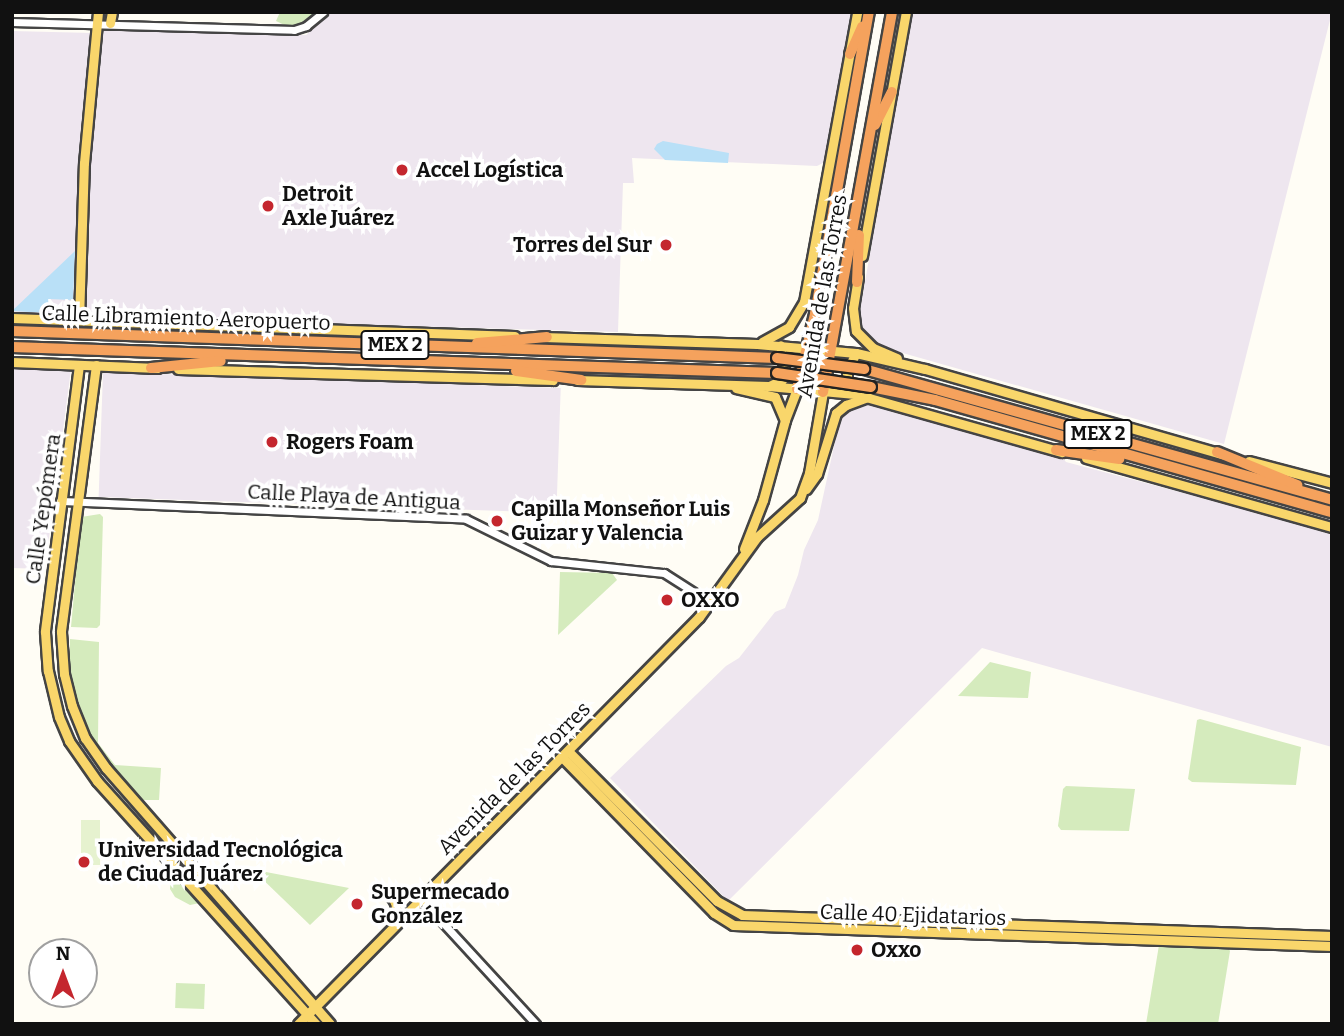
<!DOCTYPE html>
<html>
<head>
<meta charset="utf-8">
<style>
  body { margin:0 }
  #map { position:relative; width:1344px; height:1036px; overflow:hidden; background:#fffdf5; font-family:Bitter,serif }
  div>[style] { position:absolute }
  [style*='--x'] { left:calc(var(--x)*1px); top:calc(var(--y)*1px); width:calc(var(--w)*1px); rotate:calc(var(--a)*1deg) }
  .industrial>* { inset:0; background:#eee6ef; transform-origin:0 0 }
  .green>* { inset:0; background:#d5ebbd; transform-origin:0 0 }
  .pitch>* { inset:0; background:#e6f2cf; transform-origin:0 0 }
  .water>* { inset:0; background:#b9e0f7 }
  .roads { filter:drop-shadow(2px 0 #444) drop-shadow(-2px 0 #444) drop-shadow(0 2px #444) drop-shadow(0 -2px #444) }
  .minor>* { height:7px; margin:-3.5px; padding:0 3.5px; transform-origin:3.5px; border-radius:3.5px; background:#fff }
  .major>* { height:9px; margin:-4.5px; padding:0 4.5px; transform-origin:4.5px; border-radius:4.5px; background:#f9d66b }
  .highway>* { height:10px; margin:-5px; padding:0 5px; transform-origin:5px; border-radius:5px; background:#f5a25d }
  .bridges { filter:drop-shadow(2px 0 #222) drop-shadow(-2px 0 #222) drop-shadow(0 2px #222) drop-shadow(0 -2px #222) }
  .highway-bridge>* { height:10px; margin:-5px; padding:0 5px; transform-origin:5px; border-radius:5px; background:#f5a25d }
  .dots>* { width:19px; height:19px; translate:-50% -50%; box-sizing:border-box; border:4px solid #fff; border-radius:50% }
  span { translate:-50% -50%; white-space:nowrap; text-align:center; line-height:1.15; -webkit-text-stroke:7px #fff; paint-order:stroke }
  .shield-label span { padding:2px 5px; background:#fff; border:2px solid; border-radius:5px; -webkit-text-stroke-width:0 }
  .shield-label { font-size:19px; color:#111; font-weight:700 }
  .poi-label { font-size:21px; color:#111; font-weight:700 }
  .left { translate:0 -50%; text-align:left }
  .right { translate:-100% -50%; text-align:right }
  .street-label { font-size:21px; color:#111 }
  .frame { position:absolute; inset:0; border:14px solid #111; pointer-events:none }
  .north { position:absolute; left:28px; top:938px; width:70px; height:70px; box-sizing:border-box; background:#fff; border:2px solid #a0a0a0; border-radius:50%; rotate:0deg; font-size:19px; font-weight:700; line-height:28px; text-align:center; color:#111 }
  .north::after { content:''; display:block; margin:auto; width:24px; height:32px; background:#c4262e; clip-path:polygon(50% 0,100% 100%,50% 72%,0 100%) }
</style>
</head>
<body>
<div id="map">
  <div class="industrial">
    <div style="clip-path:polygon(332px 12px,852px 12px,825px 162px,817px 166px,632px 158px,634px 183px,623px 183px,618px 332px,90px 317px,85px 308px,85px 194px,78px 318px,12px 316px,12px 31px,93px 33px,99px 28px,306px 35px)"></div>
    <div style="clip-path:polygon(912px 12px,1332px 12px,1224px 444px,878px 346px,863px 333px,858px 322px)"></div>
    <div style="clip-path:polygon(12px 367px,71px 369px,45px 569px,12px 568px)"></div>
    <div style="left:103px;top:372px;width:458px;height:125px;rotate:2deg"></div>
    <div style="clip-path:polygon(870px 404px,1062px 457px,1066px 462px,1332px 532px,1332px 747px,982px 648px,728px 901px,610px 778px,726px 666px,739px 658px,775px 612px,785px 608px,798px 575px,804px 550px,818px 520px,841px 414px)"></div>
  </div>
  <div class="green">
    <div style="clip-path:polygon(280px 12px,316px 12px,293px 29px,276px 21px)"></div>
    <div style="clip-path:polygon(100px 514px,103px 517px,100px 625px,97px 628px,71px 627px,81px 517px)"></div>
    <div style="clip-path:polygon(560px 572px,612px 573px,617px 580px,558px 635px)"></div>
    <div style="clip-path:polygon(70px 639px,99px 642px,98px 743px,115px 765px,161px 768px,159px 800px,141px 800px,96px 746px,75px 697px,70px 667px)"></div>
    <div style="clip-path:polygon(990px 662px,1031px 672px,1028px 698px,958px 696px)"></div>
    <div style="clip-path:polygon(1200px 719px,1301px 747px,1296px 785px,1192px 782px,1188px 779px,1197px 720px)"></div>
    <div style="clip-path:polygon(1066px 786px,1135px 789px,1129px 831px,1061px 830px,1058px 826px,1063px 789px)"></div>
    <div style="clip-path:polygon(171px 870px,200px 903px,190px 905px,175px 897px,170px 889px)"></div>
    <div style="clip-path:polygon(253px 870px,266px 872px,349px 888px,310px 925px)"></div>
    <div style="clip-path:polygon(1162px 944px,1227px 946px,1230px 951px,1218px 1024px,1146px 1024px,1159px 945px)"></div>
    <div style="left:176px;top:983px;width:29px;height:25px;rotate:2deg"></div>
  </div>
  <div class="pitch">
    <div style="left:81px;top:820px;width:19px;height:45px"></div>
  </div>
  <div class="water">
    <div style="clip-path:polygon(663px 141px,729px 153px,728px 163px,665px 160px,654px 149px,657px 144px)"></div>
    <div style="clip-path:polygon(75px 251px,73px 300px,49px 299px,48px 313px,12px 311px)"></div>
  </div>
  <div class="roads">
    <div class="minor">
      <div style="--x:12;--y:22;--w:282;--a:1.6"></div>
      <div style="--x:294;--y:30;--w:13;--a:-18"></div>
      <div style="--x:306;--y:26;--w:22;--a:-39"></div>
      <div style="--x:60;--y:501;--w:406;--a:2.5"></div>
      <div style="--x:466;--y:519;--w:95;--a:26.3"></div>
      <div style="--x:551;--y:561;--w:114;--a:6.1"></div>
      <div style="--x:664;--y:573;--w:56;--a:32.6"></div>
      <div style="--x:421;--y:899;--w:170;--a:47.4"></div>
    </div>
    <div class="major">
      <div style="--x:110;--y:23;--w:11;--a:-80"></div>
      <div style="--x:862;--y:256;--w:248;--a:-79.8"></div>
      <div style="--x:858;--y:277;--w:31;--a:99"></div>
      <div style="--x:853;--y:308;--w:23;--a:83"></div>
      <div style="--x:856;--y:331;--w:24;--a:45"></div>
      <div style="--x:873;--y:348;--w:26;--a:23"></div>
      <div style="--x:12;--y:318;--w:503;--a:2.05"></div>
      <div style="--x:79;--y:320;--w:157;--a:-88.2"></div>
      <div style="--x:84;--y:163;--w:152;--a:-84.7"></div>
      <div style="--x:543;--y:337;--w:214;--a:1.9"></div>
      <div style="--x:757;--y:344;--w:99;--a:5.2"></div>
      <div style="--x:856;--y:353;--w:71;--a:13.1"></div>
      <div style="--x:925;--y:369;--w:309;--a:16"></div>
      <div style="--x:762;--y:342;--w:31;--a:-29"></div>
      <div style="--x:789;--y:327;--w:29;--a:-59"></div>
      <div style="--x:804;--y:302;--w:295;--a:-79.6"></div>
      <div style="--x:12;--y:362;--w:145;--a:2.4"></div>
      <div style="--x:79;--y:365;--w:269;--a:97.3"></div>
      <div style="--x:45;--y:632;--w:39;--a:86"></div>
      <div style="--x:48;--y:671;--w:47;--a:76.6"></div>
      <div style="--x:59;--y:717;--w:26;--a:67"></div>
      <div style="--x:69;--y:741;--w:49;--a:55"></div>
      <div style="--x:97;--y:781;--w:327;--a:48"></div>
      <div style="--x:96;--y:365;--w:269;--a:97.5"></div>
      <div style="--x:61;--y:632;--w:42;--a:85.9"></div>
      <div style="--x:64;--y:674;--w:33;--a:76"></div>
      <div style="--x:72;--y:706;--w:35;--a:68"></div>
      <div style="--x:85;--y:738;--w:37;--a:55"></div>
      <div style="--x:106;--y:768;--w:340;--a:48.8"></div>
      <div style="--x:178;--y:369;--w:375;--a:1.7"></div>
      <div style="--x:577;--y:380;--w:191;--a:1.8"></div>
      <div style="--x:768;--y:386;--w:87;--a:5.3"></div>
      <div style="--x:855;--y:394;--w:215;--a:15.7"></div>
      <div style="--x:769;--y:386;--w:14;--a:-25"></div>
      <div style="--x:782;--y:380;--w:6;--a:-59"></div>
      <div style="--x:785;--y:375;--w:30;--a:-99"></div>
      <div style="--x:847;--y:387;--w:17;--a:-90"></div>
      <div style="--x:847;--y:370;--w:19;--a:-62"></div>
      <div style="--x:736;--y:388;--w:40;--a:13"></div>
      <div style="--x:775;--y:397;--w:25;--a:67"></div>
      <div style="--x:1086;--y:458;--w:255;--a:15.7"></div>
      <div style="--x:1249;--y:461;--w:86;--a:14.8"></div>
      <div style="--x:806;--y:489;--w:19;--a:-54"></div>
      <div style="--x:817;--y:474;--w:64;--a:-72.7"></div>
      <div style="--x:836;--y:413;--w:13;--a:-39"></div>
      <div style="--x:846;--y:405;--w:23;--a:-20"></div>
      <div style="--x:744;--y:549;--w:53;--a:-68.8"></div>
      <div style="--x:763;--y:500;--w:83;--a:-74.6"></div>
      <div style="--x:785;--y:420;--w:33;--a:-69"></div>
      <div style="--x:568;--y:751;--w:211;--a:45.2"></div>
      <div style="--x:717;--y:901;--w:29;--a:29"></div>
      <div style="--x:742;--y:915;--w:590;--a:2.04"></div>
      <div style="--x:562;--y:757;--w:218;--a:45.7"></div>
      <div style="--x:714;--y:913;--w:22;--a:32"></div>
      <div style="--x:733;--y:925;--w:599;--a:2.01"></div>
      <div style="--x:388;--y:891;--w:13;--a:58"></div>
      <div style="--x:395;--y:902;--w:19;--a:78"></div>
      <div style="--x:298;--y:1024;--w:571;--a:-45.43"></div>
      <div style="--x:699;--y:617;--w:99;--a:-54.1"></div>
      <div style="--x:757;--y:537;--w:58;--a:-42.2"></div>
      <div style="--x:800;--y:498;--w:27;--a:-70"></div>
      <div style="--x:809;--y:473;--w:82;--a:-80.2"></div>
    </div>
    <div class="highway">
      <div style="--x:850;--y:54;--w:30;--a:-66"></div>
      <div style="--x:875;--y:125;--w:37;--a:-63"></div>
      <div style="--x:857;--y:282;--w:47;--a:-87.6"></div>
      <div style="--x:12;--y:331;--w:765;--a:2.02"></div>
      <div style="--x:477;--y:343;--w:70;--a:-4.9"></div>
      <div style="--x:12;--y:347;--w:765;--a:1.95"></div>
      <div style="--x:151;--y:368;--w:70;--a:-5.7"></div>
      <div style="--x:864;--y:369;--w:486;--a:15.6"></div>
      <div style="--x:516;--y:371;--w:66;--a:7.9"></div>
      <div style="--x:871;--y:387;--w:65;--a:11.5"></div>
      <div style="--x:935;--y:400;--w:412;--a:15.8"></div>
      <div style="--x:797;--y:389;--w:77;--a:-76.5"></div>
      <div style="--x:815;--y:314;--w:307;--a:-79.9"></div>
      <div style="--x:823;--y:392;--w:386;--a:-79.7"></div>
      <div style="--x:1056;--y:450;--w:64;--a:8.1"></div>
      <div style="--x:1217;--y:452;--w:87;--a:22.4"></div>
    </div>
  </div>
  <div class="bridges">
    <div class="highway-bridge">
      <div style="--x:777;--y:358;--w:88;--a:7.2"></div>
      <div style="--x:777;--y:373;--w:95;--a:8.5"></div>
    </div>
  </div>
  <div class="dots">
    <div style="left:402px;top:170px;background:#c4262e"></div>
    <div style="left:268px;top:206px;background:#c4262e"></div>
    <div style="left:666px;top:245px;background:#c4262e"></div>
    <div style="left:272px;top:442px;background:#c4262e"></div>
    <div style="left:497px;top:521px;background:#c4262e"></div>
    <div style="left:667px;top:600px;background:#c4262e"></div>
    <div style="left:84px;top:862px;background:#c4262e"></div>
    <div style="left:357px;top:904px;background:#c4262e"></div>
    <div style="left:857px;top:950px;background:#c4262e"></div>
  </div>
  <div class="shield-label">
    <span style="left:395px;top:345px">MEX 2</span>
    <span style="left:1098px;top:434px">MEX 2</span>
  </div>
  <div class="poi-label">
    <span class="left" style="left:416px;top:170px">Accel Logística</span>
    <span class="left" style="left:282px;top:206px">Detroit<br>Axle Juárez</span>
    <span class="right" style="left:652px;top:245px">Torres del Sur</span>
    <span class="left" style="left:286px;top:442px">Rogers Foam</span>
    <span class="left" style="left:511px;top:521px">Capilla Monseñor Luis<br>Guizar y Valencia</span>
    <span class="left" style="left:681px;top:600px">OXXO</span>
    <span class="left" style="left:98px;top:862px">Universidad Tecnológica<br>de Ciudad Juárez</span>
    <span class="left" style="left:371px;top:904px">Supermecado<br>González</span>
    <span class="left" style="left:871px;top:950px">Oxxo</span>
  </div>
  <div class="street-label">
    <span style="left:822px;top:296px;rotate:-80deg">Avenida de las Torres</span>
    <span style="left:186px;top:318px;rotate:2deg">Calle Libramiento Aeropuerto</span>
    <span style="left:354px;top:497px;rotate:3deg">Calle Playa de Antigua</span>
    <span style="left:43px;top:509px;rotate:-82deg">Calle Yepómera</span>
    <span style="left:514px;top:778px;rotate:-45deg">Avenida de las Torres</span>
    <span style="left:913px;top:915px;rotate:2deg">Calle 40 Ejidatarios</span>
  </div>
  <div class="frame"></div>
  <div class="north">N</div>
</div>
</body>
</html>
